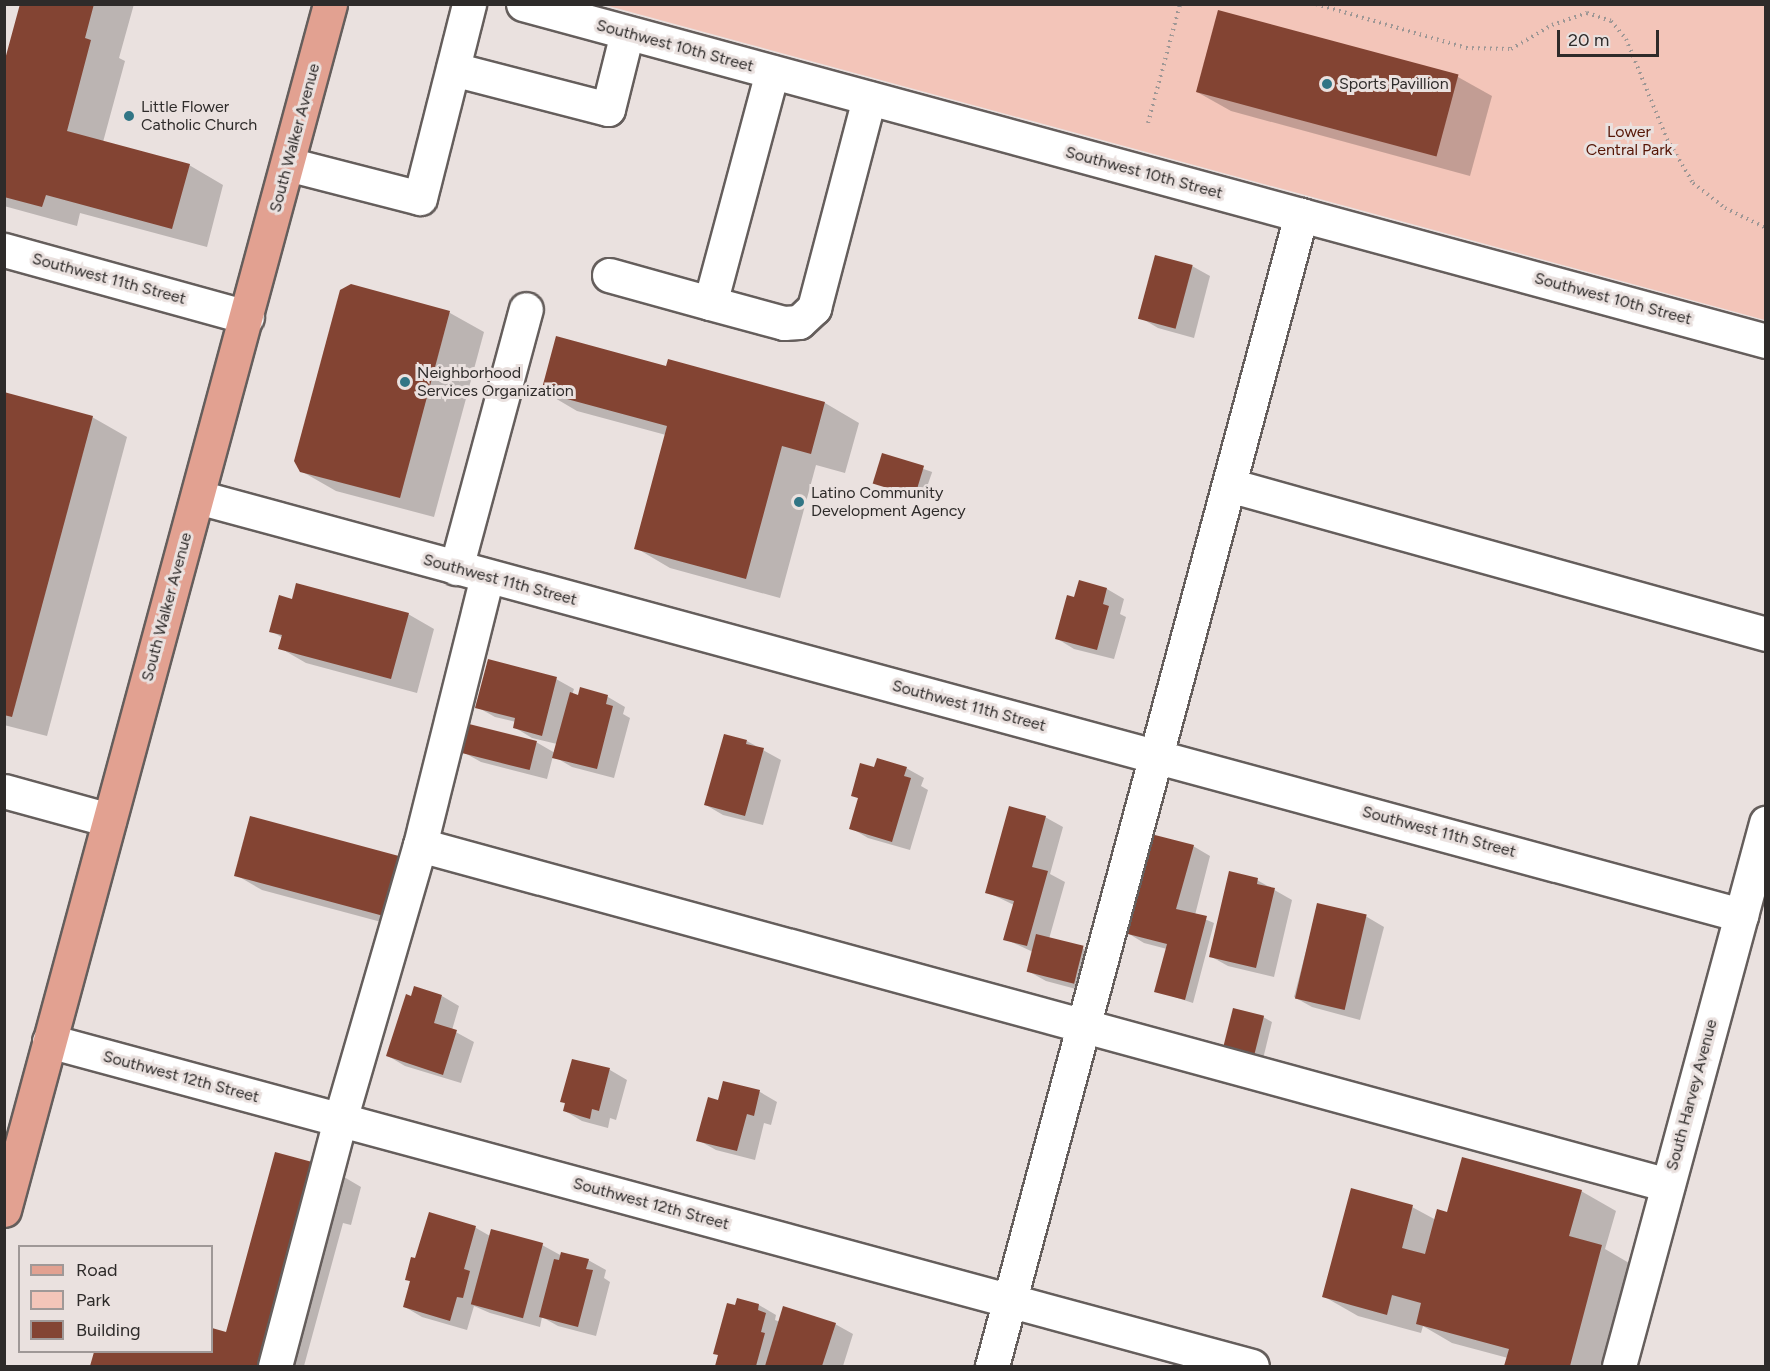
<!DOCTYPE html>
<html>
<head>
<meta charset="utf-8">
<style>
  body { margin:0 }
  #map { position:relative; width:1770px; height:1371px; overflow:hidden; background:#eae1df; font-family:Figtree,sans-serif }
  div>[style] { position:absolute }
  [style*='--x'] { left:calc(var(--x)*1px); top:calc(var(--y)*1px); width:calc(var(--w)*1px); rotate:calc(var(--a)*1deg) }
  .green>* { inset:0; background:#f3c5b9 }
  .shadow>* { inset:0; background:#0003; transform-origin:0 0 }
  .building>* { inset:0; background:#834433; transform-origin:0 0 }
  .path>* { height:4px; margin-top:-2px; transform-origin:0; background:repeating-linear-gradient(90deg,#9e9795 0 1.5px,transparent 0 6px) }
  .roads { filter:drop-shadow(2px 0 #655e5c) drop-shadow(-2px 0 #655e5c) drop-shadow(0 2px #655e5c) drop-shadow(0 -2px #655e5c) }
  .minor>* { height:33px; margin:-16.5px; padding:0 16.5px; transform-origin:16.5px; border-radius:16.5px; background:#fff }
  .major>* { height:33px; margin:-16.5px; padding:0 16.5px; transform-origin:16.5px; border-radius:16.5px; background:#e2a191 }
  .dots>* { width:16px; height:16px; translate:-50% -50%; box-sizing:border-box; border:3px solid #eae1df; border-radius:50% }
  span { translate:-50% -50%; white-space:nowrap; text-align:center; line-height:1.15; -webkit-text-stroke:6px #eae1df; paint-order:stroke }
  .street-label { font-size:16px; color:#2e2b2a }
  .poi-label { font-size:16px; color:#2e2b2a }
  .left { translate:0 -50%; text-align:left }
  .park-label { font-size:16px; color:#551505 }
  .frame { position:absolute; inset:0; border:6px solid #2e2b2a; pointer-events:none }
  .legend { position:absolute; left:18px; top:1245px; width:195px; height:108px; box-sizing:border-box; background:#eae1df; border:2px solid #9f9897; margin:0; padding:8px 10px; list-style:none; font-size:18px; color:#2e2b2a }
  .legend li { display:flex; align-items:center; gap:12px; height:30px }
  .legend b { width:30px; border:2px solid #9f9897 }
  .scale { position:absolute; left:1557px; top:30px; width:102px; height:27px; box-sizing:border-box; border:3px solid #2e2b2a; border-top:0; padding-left:8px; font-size:18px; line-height:21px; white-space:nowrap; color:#2e2b2a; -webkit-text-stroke:4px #eae1df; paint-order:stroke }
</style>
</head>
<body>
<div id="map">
  <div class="green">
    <div style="clip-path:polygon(605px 5px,1765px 5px,1765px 320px)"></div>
  </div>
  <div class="shadow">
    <div style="clip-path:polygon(22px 4px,134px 4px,119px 58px,125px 61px,103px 142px,189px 165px,223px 185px,207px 247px,80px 213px,77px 226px,4px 206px,4px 69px)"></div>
    <div style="clip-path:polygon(1219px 11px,1458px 77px,1492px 96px,1470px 176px,1231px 111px,1197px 92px)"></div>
    <div style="clip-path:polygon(1192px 266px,1210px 276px,1194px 338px,1158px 328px,1141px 318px)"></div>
    <div style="clip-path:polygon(351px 286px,450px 313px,484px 332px,434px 517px,336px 491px,301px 471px)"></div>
    <div style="clip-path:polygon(669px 361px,825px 403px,859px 423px,845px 473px,816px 465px,780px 598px,670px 568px,636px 548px,666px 435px,577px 411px,543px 391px,667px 368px)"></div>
    <div style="clip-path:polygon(4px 393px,92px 417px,127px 437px,47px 736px,4px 725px)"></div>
    <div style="left:883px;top:455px;width:52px;height:29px;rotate:19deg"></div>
    <div style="clip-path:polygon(1080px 582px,1107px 589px,1124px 599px,1120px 614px,1126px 617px,1114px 659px,1074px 649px,1056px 638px,1075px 599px)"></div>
    <div style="clip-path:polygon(293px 600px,408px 614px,434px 629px,417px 693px,306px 663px,280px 648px,283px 638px,271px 631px)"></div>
    <div style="clip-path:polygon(556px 679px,574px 689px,572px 695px,579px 696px,581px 689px,608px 697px,625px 707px,623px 714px,630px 718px,614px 778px,572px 767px,553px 756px,547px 779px,481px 762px,463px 752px,536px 742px,555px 753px,557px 744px,532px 738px,514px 727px,516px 722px,495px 717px,477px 707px)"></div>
    <div style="clip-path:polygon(747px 741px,781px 760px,763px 825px,723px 815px,706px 805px)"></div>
    <div style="clip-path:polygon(906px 768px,924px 778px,921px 786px,928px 790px,910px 850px,868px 838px,851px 828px,860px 799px,853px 795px,875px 769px)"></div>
    <div style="clip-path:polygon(1045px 817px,1063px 827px,1050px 874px,1065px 882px,1049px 939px,1082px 948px,1100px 958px,1091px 993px,1046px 981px,1028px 971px,1033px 952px,1005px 939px,1014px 905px,987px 892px)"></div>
    <div style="clip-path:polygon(1193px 846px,1210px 856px,1195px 915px,1214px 923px,1193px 1003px,1156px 991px,1167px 949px,1144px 943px,1126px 932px)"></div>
    <div style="clip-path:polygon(426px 873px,411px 930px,262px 890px,236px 875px)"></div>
    <div style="clip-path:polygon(1257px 880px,1292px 900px,1274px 977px,1228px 966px,1210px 956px)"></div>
    <div style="clip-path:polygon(1318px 905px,1367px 917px,1384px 927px,1360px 1020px,1312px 1007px,1294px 997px)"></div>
    <div style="clip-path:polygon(442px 996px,459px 1006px,452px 1030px,474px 1042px,461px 1083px,405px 1066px,388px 1056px)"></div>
    <div style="clip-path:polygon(1263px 1017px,1272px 1022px,1263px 1059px,1233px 1052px)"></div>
    <div style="clip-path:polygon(573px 1060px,610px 1070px,627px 1080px,616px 1120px,610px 1118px,608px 1128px,582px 1121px,565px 1111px,566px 1104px,562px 1102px)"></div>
    <div style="clip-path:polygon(725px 1083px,760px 1092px,777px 1102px,771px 1125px,764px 1123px,755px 1160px,716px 1150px,698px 1140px,719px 1102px)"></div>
    <div style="clip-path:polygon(327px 1167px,361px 1187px,351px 1225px,343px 1223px,304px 1366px,91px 1366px,95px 1352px,212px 1352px,212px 1330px,227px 1334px)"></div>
    <div style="clip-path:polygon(1581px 1191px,1616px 1211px,1605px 1249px,1636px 1267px,1609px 1366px,1506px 1366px,1508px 1358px,1452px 1343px,1423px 1326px,1421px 1333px,1358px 1316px,1323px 1296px,1412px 1207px,1436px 1220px,1448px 1213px)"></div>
    <div style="clip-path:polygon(430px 1214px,476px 1228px,490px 1236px,542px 1245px,562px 1256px,588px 1260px,606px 1270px,604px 1278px,610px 1282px,596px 1336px,558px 1326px,542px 1317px,540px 1327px,490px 1313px,474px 1306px,467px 1330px,422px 1317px,405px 1307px,411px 1282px,406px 1279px,416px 1260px)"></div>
    <div style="clip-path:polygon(759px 1305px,776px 1315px,775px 1320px,780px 1322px,835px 1324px,853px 1334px,843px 1366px,716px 1366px,736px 1307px)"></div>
  </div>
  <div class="building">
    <div style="clip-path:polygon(20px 4px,94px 4px,85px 38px,91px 40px,67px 131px,190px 164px,172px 229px,46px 195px,42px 207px,4px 197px,4px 63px)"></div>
    <div style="left:1218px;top:10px;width:249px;height:85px;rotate:15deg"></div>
    <div style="left:1155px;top:255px;width:39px;height:66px;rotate:15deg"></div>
    <div style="clip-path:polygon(351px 284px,450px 311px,400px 498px,300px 472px,294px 461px,340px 290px)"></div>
    <div style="clip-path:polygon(556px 336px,666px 366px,668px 359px,825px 402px,811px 454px,782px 446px,746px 579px,634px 549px,667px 426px,541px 392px)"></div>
    <div style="clip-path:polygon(4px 392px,93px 416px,12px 717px,4px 715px)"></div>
    <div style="left:882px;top:453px;width:44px;height:32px;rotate:17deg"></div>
    <div style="clip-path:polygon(1079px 580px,1107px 588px,1103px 604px,1109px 606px,1097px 650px,1055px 639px,1067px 595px,1074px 597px)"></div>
    <div style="clip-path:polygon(296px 583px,409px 613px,391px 679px,278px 649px,282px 635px,269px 632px,279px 595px,292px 599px)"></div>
    <div style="clip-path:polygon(488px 659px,557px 677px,542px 736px,513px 728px,515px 718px,475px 708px)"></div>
    <div style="clip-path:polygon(580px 687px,608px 695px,606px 704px,613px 706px,597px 769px,552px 758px,570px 692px,578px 695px)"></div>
    <div style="left:469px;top:724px;width:70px;height:30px;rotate:14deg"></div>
    <div style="clip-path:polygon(724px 734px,747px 740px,746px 744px,764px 748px,745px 816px,704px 805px)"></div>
    <div style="clip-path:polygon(877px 758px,907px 767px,904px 776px,911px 778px,892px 842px,849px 829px,858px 798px,851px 796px,860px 763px,874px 767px)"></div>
    <div style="clip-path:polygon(1009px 806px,1046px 816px,1032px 867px,1048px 871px,1027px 946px,1003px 940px,1014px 901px,985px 893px)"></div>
    <div style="left:250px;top:816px;width:156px;height:62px;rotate:15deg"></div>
    <div style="clip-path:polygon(1151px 834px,1194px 845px,1176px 909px,1207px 916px,1185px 1000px,1154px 992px,1167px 944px,1124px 933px)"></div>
    <div style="clip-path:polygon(1229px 871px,1258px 878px,1257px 884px,1275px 888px,1256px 968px,1209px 957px)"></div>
    <div style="left:1317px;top:903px;width:51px;height:98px;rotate:13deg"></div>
    <div style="left:1036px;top:934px;width:49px;height:39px;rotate:14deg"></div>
    <div style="clip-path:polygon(414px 986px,442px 995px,434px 1023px,457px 1030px,443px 1075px,386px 1056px,406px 994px,411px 996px)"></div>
    <div style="left:1233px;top:1008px;width:32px;height:41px;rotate:14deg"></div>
    <div style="clip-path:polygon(572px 1059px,610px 1068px,599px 1111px,592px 1109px,590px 1119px,563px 1111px,565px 1103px,560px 1102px)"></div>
    <div style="clip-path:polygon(723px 1081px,760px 1090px,754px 1116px,747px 1114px,737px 1151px,696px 1141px,708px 1097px,718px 1100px)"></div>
    <div style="clip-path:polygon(275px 1152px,327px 1166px,270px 1366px,90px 1366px,94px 1352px,212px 1352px,212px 1328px,226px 1332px)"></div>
    <div style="clip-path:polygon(1462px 1157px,1582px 1190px,1569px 1236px,1602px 1245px,1570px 1366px,1504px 1366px,1509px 1349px,1416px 1324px,1421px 1303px,1392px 1295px,1387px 1315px,1322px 1297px,1351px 1188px,1413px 1205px,1402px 1248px,1425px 1254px,1437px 1209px,1447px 1212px)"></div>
    <div style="clip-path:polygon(429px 1212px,476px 1226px,464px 1269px,470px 1271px,463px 1298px,457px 1297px,450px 1321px,403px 1307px,410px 1281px,405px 1280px,411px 1257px,415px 1258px)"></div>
    <div style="left:491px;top:1229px;width:54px;height:78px;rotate:15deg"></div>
    <div style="clip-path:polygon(561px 1252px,589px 1259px,586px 1269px,593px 1270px,578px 1327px,539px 1317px,554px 1259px,559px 1260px)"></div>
    <div style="clip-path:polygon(737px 1298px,759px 1304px,758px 1310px,766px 1313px,761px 1332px,765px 1333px,756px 1366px,715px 1366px,718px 1355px,713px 1354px,727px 1303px,735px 1305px)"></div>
    <div style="clip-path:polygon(783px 1306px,836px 1323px,822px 1366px,765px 1366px)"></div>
  </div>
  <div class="path">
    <div style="--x:1316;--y:4;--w:156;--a:16.3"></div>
    <div style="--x:1466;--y:48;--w:45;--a:1.3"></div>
    <div style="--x:1511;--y:49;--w:48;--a:-30.3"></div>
    <div style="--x:1552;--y:25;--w:37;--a:-19"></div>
    <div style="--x:1587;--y:13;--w:25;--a:18"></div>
    <div style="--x:1611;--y:21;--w:23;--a:50"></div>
    <div style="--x:1626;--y:39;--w:108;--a:67.7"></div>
    <div style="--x:1667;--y:139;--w:51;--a:59.4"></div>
    <div style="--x:1693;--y:183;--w:41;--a:38"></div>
    <div style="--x:1725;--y:208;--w:46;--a:26"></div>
    <div style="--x:1148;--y:123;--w:123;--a:-74.9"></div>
  </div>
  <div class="roads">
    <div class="minor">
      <div style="--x:523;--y:4;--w:1288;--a:15.17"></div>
      <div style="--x:453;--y:69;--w:160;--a:14.5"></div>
      <div style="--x:608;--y:109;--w:78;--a:-76"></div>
      <div style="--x:772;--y:72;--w:239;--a:105"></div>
      <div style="--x:710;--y:303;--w:77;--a:15.1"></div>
      <div style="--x:784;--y:323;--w:15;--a:-4"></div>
      <div style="--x:799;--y:322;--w:21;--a:-43"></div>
      <div style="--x:814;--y:308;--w:217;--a:-75.3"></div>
      <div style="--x:288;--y:164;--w:136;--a:14.4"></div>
      <div style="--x:420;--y:198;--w:200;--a:-75.8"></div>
      <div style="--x:4;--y:250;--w:252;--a:15.4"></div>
      <div style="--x:609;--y:275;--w:105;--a:15.5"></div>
      <div style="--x:1229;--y:485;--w:557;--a:15.51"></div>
      <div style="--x:198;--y:497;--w:1599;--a:15.16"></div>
      <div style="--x:456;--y:568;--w:268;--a:-74.9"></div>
      <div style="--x:4;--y:791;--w:109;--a:15.4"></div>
      <div style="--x:420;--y:845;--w:1293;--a:15.24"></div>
      <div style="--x:49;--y:1041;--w:1246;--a:15.12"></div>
      <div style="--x:275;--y:1366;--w:254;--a:-75.2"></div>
      <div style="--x:340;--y:1120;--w:286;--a:-73.8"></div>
      <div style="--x:420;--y:845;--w:276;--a:-76"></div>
      <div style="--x:992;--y:1366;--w:1192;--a:-74.97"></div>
      <div style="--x:1619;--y:1366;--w:563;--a:-74.85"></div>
    </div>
    <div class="major">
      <div style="--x:4;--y:1210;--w:1249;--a:-74.87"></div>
    </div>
  </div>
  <div class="dots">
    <div style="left:1327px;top:84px;background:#317585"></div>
    <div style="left:129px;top:116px;background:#317585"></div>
    <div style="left:405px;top:382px;background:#317585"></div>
    <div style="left:799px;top:502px;background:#317585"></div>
  </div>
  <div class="street-label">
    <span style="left:675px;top:46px;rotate:15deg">Southwest 10th Street</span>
    <span style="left:295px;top:138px;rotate:-75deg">South Walker Avenue</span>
    <span style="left:1144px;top:173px;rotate:15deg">Southwest 10th Street</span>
    <span style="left:109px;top:279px;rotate:15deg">Southwest 11th Street</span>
    <span style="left:1613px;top:299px;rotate:15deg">Southwest 10th Street</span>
    <span style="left:500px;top:580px;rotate:15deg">Southwest 11th Street</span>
    <span style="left:167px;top:607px;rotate:-75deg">South Walker Avenue</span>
    <span style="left:969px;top:706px;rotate:15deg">Southwest 11th Street</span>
    <span style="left:1439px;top:832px;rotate:15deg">Southwest 11th Street</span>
    <span style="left:181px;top:1077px;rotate:15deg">Southwest 12th Street</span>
    <span style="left:1692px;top:1095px;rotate:-75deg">South Harvey Avenue</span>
    <span style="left:651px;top:1204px;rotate:15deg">Southwest 12th Street</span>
  </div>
  <div class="poi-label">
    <span class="left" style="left:1339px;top:84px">Sports Pavillion</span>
    <span class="left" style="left:141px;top:116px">Little Flower<br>Catholic Church</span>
    <span class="left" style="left:417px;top:382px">Neighborhood<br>Services Organization</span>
    <span class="left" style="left:811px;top:502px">Latino Community<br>Development Agency</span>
  </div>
  <div class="park-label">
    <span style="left:1629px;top:141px">Lower<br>Central Park</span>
  </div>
  <div class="frame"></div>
  <ul class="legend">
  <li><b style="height:8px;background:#e2a191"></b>Road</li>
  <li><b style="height:16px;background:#f3c5b9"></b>Park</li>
  <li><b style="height:16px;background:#834433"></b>Building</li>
  </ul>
  <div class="scale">20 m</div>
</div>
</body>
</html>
